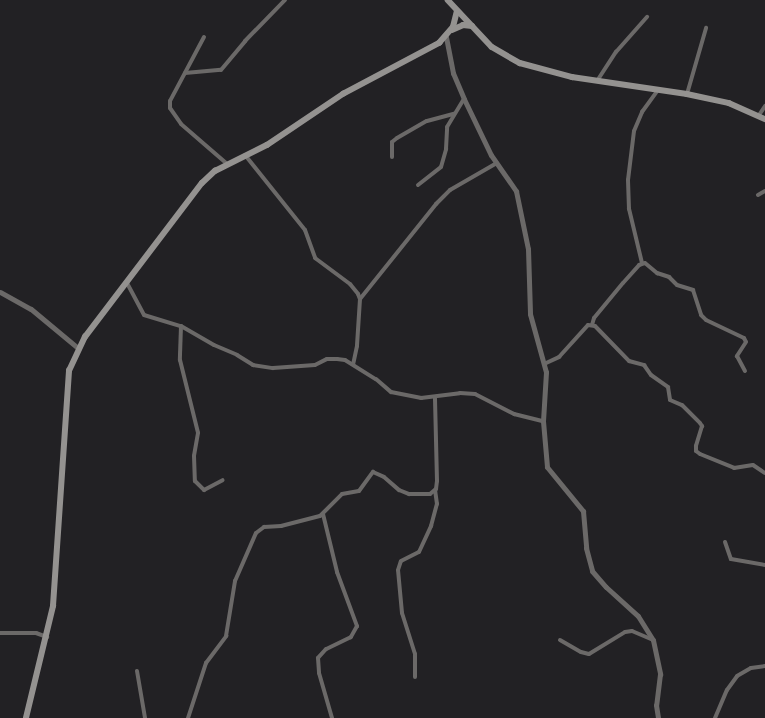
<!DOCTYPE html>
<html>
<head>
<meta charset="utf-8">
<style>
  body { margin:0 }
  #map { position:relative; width:765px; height:718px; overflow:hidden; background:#222124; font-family:"Crimson Pro",serif }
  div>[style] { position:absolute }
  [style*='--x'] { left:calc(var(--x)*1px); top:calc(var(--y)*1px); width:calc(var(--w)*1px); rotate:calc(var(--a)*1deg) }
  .minor>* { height:4px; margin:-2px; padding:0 2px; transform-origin:2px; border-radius:2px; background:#6b6968 }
  .tertiary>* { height:5px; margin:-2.5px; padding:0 2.5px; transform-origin:2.5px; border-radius:2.5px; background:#6b6968 }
  .secondary>* { height:5.5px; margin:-2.75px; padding:0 2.75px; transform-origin:2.75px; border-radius:2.75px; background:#949290 }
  span { translate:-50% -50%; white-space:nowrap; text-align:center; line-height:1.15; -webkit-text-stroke:3px #0b0b0c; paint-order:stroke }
</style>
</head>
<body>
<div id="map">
  <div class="minor">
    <div style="--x:204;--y:37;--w:72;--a:118"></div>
    <div style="--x:170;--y:101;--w:7;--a:90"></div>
    <div style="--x:170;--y:108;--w:19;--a:55"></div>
    <div style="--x:181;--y:124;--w:60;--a:40.9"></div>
    <div style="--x:185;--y:73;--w:36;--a:-5"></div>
    <div style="--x:221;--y:70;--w:38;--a:-50"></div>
    <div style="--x:245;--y:41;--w:57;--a:-45.7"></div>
    <div style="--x:597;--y:81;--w:35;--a:-57"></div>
    <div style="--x:616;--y:52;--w:47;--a:-48.5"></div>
    <div style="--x:687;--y:94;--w:69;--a:-73.9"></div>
    <div style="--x:759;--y:115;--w:11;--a:-56"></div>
    <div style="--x:245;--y:155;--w:96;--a:51.3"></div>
    <div style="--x:305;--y:230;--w:30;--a:70"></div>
    <div style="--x:315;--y:258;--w:44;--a:36.6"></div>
    <div style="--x:350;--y:284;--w:13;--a:51"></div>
    <div style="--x:358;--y:294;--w:5;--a:68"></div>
    <div style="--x:360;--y:299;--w:47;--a:93.7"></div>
    <div style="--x:357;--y:346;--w:19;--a:102"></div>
    <div style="--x:392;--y:157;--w:15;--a:-90"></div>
    <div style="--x:392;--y:142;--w:6;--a:-39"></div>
    <div style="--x:397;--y:138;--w:34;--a:-30"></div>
    <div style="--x:427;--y:121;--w:28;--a:-15"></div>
    <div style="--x:418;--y:185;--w:29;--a:-38"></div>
    <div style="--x:441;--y:167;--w:19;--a:-74"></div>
    <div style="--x:446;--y:149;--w:22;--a:-87"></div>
    <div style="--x:447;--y:127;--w:33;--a:-59"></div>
    <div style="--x:758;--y:195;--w:8;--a:-30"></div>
    <div style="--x:642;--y:263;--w:56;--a:-103.5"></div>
    <div style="--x:629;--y:209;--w:29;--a:-92"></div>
    <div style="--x:628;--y:180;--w:49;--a:-83"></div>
    <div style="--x:634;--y:131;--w:21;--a:-67"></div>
    <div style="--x:642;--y:112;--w:27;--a:-54"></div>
    <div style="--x:127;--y:283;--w:36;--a:62"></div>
    <div style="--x:144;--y:315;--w:39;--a:17"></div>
    <div style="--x:181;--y:326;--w:38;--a:30"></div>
    <div style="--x:214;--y:345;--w:25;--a:23"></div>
    <div style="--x:237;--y:355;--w:19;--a:32"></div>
    <div style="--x:253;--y:365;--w:20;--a:9"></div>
    <div style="--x:273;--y:368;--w:42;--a:-4.1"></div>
    <div style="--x:315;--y:365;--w:13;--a:-27"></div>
    <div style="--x:327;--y:359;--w:10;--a:0"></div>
    <div style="--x:337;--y:359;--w:8;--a:7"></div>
    <div style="--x:345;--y:360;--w:36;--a:32"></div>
    <div style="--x:376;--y:379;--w:20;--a:41"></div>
    <div style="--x:391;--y:392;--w:31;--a:11"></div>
    <div style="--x:421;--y:398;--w:39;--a:-7"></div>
    <div style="--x:460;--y:393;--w:15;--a:4"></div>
    <div style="--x:475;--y:394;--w:44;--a:27.1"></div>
    <div style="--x:514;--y:414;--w:30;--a:14"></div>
    <div style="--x:360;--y:299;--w:122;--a:-51.3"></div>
    <div style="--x:436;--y:204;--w:20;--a:-45"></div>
    <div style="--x:450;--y:190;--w:54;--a:-29.9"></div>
    <div style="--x:592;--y:325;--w:7;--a:-74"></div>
    <div style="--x:594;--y:318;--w:45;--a:-50.4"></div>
    <div style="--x:623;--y:283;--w:24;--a:-48"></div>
    <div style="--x:639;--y:265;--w:6;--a:-18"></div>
    <div style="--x:645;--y:263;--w:16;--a:40"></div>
    <div style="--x:657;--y:273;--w:13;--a:18"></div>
    <div style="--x:669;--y:277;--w:11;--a:45"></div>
    <div style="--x:677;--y:285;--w:17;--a:17"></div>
    <div style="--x:693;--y:290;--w:26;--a:72"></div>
    <div style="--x:701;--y:315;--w:7;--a:45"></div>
    <div style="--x:706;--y:320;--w:42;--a:25.3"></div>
    <div style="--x:744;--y:338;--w:4;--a:63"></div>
    <div style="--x:746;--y:342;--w:17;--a:123"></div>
    <div style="--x:737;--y:356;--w:17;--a:62"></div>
    <div style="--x:181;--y:326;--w:34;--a:92"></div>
    <div style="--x:180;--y:360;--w:75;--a:76.1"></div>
    <div style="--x:198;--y:433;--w:23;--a:100"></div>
    <div style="--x:194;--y:456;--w:25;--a:88"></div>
    <div style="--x:195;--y:481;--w:13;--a:45"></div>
    <div style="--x:204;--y:490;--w:21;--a:-28"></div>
    <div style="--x:544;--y:364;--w:17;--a:-25"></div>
    <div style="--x:559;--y:357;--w:43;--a:-47.8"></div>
    <div style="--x:588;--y:325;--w:7;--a:8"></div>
    <div style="--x:595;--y:326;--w:49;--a:45.8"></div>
    <div style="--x:629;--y:361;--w:16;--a:15"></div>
    <div style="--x:644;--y:365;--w:12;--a:55"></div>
    <div style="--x:651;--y:375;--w:21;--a:35"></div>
    <div style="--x:668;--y:387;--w:13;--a:81"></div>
    <div style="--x:670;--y:400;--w:13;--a:23"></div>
    <div style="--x:682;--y:405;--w:25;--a:45"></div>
    <div style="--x:700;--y:423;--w:4;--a:56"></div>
    <div style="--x:702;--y:426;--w:21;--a:107"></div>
    <div style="--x:696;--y:446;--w:5;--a:90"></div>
    <div style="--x:696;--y:451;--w:5;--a:37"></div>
    <div style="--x:700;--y:454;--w:37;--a:22"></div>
    <div style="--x:734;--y:468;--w:19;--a:-9"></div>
    <div style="--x:753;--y:465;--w:14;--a:34"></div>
    <div style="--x:323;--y:514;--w:60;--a:76.4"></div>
    <div style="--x:337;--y:572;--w:58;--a:69.7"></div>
    <div style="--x:357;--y:626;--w:13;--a:119"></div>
    <div style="--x:351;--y:637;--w:28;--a:154"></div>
    <div style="--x:326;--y:649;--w:12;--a:132"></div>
    <div style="--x:318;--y:658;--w:15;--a:86"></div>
    <div style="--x:319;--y:673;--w:47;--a:73.9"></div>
    <div style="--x:725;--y:542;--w:18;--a:71"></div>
    <div style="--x:731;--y:559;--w:35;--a:10"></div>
    <div style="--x:0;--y:633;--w:36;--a:0"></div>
    <div style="--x:36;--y:633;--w:12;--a:20"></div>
    <div style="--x:560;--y:640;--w:24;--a:30"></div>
    <div style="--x:581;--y:652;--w:8;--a:14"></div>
    <div style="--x:589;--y:654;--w:42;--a:-31.4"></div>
    <div style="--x:625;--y:632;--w:7;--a:-8"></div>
    <div style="--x:632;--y:631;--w:23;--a:23"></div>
    <div style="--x:137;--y:671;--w:48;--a:80.3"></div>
    <div style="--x:415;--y:677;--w:23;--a:-90"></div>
    <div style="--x:415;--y:654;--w:43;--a:-107.6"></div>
    <div style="--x:402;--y:613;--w:43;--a:-95.3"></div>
    <div style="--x:398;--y:570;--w:9;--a:-72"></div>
    <div style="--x:401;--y:561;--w:20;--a:-27"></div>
    <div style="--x:419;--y:552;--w:29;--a:-65"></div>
    <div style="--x:431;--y:526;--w:23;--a:-75"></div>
    <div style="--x:437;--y:504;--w:14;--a:-98"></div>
    <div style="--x:188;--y:718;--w:58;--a:-71.9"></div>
    <div style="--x:206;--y:663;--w:34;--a:-53"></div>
    <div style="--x:226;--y:636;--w:56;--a:-80.7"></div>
    <div style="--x:235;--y:581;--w:52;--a:-66.4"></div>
    <div style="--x:256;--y:533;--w:10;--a:-37"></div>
    <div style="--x:264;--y:527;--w:17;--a:-3"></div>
    <div style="--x:281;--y:526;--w:40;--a:-14.4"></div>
    <div style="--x:320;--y:516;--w:31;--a:-45"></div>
    <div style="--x:342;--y:494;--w:17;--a:-10"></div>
    <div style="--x:359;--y:491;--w:24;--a:-54"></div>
    <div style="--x:373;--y:472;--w:12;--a:24"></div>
    <div style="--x:384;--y:477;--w:20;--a:41"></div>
    <div style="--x:399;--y:490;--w:11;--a:22"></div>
    <div style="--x:409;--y:494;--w:21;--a:0"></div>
    <div style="--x:430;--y:494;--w:8;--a:-40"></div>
    <div style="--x:436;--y:489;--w:8;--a:-83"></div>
    <div style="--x:437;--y:481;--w:84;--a:-91.4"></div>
    <div style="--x:715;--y:718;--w:30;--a:-67"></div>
    <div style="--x:727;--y:690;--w:17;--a:-54"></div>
    <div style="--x:737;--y:676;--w:16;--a:-30"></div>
    <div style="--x:751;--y:668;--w:14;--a:-8"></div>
  </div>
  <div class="tertiary">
    <div style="--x:446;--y:37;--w:37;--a:79"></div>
    <div style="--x:453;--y:73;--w:28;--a:67"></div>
    <div style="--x:464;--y:99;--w:62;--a:64.3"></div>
    <div style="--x:491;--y:155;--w:44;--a:55.2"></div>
    <div style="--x:516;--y:191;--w:59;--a:78.3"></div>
    <div style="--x:528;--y:249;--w:65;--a:88.2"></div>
    <div style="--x:530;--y:314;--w:60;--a:74.6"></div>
    <div style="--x:546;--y:372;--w:49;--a:93.5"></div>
    <div style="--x:543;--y:421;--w:46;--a:85"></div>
    <div style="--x:547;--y:467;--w:57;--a:50.7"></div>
    <div style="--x:583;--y:511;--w:37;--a:85"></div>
    <div style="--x:586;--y:548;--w:24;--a:75"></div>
    <div style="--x:592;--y:571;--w:21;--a:49"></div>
    <div style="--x:606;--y:587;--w:43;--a:42.2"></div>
    <div style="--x:638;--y:616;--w:28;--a:58"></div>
    <div style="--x:653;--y:640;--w:35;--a:78"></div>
    <div style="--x:660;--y:674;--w:31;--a:97"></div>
    <div style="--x:656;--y:705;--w:13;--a:81"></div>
    <div style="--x:0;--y:292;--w:35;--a:29"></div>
    <div style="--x:31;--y:309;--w:62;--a:39.8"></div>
  </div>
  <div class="secondary">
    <div style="--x:448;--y:0;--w:64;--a:46.9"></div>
    <div style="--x:492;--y:47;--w:32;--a:30"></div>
    <div style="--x:520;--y:63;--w:54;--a:15.1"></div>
    <div style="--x:572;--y:77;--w:116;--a:8.4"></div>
    <div style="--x:687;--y:94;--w:43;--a:12.1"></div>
    <div style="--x:729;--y:103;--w:39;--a:24"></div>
    <div style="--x:452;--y:30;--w:12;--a:-24"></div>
    <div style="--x:463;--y:25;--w:9;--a:6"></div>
    <div style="--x:26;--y:718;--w:115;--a:-76.4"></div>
    <div style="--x:53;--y:606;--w:236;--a:-86.1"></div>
    <div style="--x:69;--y:371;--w:38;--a:-65"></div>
    <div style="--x:85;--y:337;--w:193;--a:-52.8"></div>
    <div style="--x:202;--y:183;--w:18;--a:-43"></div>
    <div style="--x:215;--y:171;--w:58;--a:-26.6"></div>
    <div style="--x:267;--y:145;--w:92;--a:-33.9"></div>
    <div style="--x:343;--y:94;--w:109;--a:-28"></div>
    <div style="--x:439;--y:43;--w:21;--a:-49"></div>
    <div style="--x:453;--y:27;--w:16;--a:-76"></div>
  </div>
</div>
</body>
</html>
